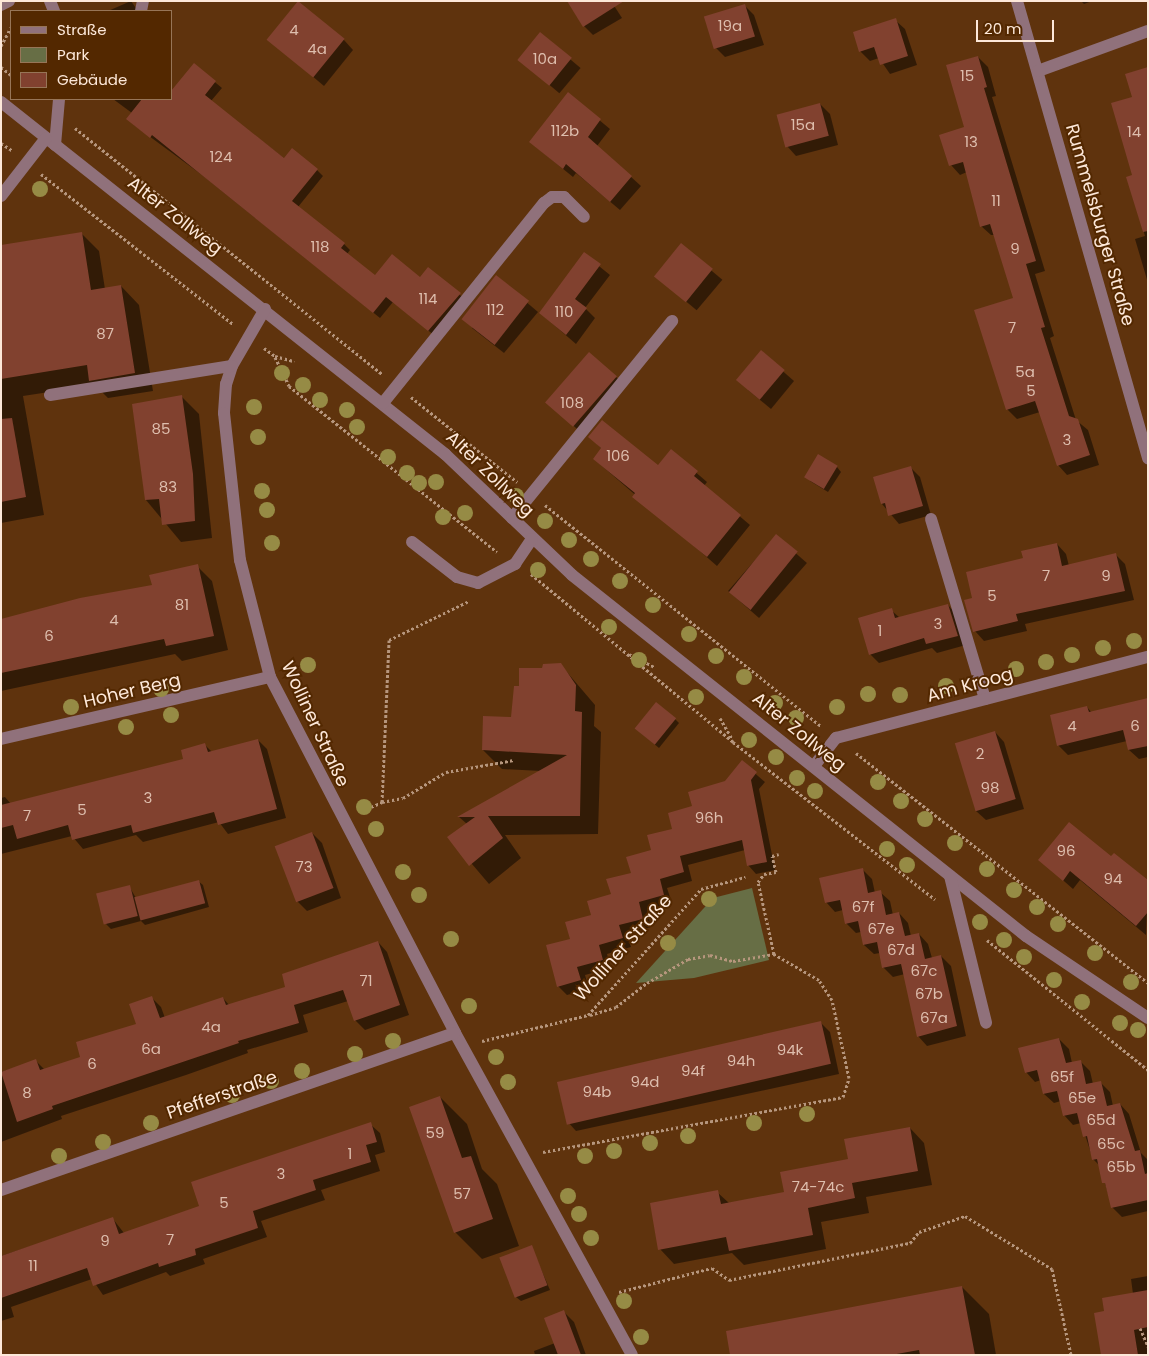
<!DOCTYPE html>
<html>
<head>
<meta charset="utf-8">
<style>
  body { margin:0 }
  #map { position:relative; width:1149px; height:1356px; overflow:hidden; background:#5f330d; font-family:Poppins,sans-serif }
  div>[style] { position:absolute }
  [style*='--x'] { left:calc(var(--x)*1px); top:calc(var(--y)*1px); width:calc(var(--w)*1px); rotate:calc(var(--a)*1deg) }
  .green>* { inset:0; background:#676e45 }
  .shadow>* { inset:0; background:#0007; transform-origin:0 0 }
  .building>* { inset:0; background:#81412f; transform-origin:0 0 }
  .path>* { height:3px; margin-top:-1.5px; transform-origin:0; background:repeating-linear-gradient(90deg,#b6967d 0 2.5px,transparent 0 5px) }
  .minor>* { height:12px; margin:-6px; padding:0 6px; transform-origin:6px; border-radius:6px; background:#90717b }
  .trees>* { width:16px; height:16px; margin:-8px; border-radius:50%; background:#968b45 }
  span { translate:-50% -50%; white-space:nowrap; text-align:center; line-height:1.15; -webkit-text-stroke:4px #532800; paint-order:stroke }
  .number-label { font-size:15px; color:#debeae }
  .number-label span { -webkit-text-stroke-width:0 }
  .street-label { font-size:18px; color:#fde8d9 }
  .frame { position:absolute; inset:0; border:2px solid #fde8d9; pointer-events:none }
  .legend { position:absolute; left:10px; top:10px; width:162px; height:90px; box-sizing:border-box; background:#532800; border:1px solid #977557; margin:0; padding:6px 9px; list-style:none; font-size:15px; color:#fde8d9 }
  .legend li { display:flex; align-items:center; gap:10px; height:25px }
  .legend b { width:25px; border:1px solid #977557 }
  .scale { position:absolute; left:976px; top:20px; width:78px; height:22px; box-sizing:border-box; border:2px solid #fde8d9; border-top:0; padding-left:6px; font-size:15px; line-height:18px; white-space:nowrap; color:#fde8d9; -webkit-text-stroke:4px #532800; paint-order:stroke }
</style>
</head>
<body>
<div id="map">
  <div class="green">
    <div style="clip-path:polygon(752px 888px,769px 960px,694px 978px,636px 983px,713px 898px)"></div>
  </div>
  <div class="shadow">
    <div style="clip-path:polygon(131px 1px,138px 11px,108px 11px)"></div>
    <div style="clip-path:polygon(611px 1px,622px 18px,593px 35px,584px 26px)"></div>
    <div style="clip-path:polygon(1081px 1px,1092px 1px,1084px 4px)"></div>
    <div style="clip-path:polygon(745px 6px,754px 15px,764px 45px,725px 57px,715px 47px)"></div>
    <div style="clip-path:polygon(895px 20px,905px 29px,917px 65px,890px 74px,879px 58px,870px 61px,860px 51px)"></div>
    <div style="left:540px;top:34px;width:53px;height:33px;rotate:40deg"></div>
    <div style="clip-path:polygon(268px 39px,344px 40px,353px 50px,324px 86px)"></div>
    <div style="clip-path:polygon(978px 57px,988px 67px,996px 96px,992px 97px,1045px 271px,1035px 274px,1054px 336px,1050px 338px,1076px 420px,1088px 430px,1099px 465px,1067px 475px,1058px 465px,1040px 412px,1017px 419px,1007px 409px,1015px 299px,994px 235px,991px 235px,981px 226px,967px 172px,960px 175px,951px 165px,966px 128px)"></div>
    <div style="clip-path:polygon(194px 65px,222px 88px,211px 101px,285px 159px,317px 170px,323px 176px,298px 207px,344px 244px,350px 250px,347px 254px,375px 277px,420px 279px,428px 269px,466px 300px,435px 336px,393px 302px,380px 318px,202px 175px,134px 125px,132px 113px,113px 99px,154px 99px,162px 105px,171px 99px)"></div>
    <div style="clip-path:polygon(1148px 69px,1148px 283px,1135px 239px,1145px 236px,1127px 178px,1134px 176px,1133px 98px)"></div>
    <div style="clip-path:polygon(568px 94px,610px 129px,597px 146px,641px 186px,620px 210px,576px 173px,573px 177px,530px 142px)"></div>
    <div style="clip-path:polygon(820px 104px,830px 114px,838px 145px,796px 156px,787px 146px)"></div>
    <div style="clip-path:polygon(81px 233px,99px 251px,105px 289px,121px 286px,139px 305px,153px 391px,108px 398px,95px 385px,23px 396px,44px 515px,1px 523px,1px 246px)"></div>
    <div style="left:681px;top:245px;width:54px;height:40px;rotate:40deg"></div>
    <div style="clip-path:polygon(584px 254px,610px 275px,585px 308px,595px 318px,576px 344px,540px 313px)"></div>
    <div style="clip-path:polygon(497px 277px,538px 312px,504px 353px,472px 328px)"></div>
    <div style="clip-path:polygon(761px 352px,794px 381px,771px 409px,748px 390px)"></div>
    <div style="clip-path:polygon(616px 377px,626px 386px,585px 436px,549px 404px)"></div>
    <div style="clip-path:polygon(182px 397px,199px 414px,212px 538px,181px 542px,146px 500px)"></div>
    <div style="clip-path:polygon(590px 437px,658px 467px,671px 451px,707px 482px,704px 486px,750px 525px,717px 566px,594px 459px,602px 449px)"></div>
    <div style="clip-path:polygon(837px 467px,841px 472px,828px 492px,810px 481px)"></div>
    <div style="clip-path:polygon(911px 468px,920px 477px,931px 515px,899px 524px,882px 504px)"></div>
    <div style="left:776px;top:536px;width:41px;height:73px;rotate:41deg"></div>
    <div style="clip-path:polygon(1057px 544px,1066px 554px,1069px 566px,1116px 555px,1125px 564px,1134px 600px,1025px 624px,1027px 631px,984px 641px,975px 631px,974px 598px,1024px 559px)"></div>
    <div style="clip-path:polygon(197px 566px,212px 581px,228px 650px,182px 661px,175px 654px,1px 691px,1px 620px,153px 586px)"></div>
    <div style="clip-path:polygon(948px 605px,957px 615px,966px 645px,937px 653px,932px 648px,879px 663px,870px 654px,891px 610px,900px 618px)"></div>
    <div style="clip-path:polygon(560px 664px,595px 705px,594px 726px,601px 732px,598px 834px,505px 835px,521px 858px,489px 884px,449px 837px,467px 824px,459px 817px,541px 771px,502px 769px,483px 750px,512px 719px,520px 687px,543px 670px)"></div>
    <div style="clip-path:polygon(1148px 700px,1148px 757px,1139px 759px,1129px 750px,1127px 741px,1068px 755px,1058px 745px,1087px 707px,1092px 713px)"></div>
    <div style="clip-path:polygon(675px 719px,679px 723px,659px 748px,641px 733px)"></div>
    <div style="clip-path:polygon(995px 732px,1004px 742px,1024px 809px,986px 820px,976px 811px)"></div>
    <div style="clip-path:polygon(258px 740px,267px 749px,286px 818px,228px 834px,219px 822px,143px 842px,136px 835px,83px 849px,72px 836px,1px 854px,1px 798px,5px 797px,11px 804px,185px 760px,204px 744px,212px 752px)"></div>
    <div style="clip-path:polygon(742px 762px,765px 782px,759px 789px,775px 870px,756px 874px,748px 865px,745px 850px,688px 865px,692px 881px,667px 888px,672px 903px,647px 910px,651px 927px,627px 934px,631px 947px,607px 954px,611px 968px,585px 975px,589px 989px,567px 995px,558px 986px,571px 939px,694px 807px,726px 783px)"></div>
    <div style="clip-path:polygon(312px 833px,322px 843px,341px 898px,307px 911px,297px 901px)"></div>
    <div style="clip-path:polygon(1111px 858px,1148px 882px,1146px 935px,1080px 880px,1073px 889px,1040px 860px)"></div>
    <div style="clip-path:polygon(862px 869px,872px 879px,875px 893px,880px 892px,890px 901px,893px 915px,899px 913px,908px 923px,911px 936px,919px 934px,928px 944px,932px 958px,941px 956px,951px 966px,966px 1036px,927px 1046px,918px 1036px,905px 974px,893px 977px,883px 967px,880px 953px,874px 954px,864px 945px,861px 932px,856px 933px,846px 923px,843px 910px,835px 912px,826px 902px)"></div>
    <div style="clip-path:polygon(198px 881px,203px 885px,209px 907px,145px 925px,141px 921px,111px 929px,106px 924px,129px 886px,136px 898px)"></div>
    <div style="clip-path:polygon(378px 942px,387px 952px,409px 1015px,365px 1030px,355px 1020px,348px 1001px,303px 1015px,308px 1032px,247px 1050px,248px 1053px,186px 1075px,61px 1116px,62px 1119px,1px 1142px,1px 1072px,36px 1061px,45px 1070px,82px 1058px,138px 1024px,151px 997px,161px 1007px,165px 1018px,223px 998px,229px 1005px,287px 988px)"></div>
    <div style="clip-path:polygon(820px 1022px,830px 1032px,839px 1074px,576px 1131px,567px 1121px)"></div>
    <div style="clip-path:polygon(1059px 1039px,1069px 1049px,1072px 1063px,1080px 1061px,1090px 1071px,1093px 1084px,1100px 1082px,1110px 1092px,1113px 1106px,1120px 1104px,1129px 1114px,1141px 1153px,1148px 1160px,1148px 1211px,1122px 1217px,1112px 1207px,1100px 1166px,1093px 1159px,1081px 1123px,1073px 1125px,1064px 1115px,1061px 1101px,1054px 1103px,1044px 1094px,1041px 1080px,1035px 1082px,1026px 1072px)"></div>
    <div style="clip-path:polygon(440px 1097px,467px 1124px,482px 1169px,497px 1184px,519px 1246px,482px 1259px,455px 1232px)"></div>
    <div style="clip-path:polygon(370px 1124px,380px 1133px,385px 1152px,375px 1155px,380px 1171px,321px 1190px,325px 1200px,261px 1221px,267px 1237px,203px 1259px,205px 1264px,170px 1276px,166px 1272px,103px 1295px,92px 1279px,11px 1307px,14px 1317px,1px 1321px,1px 1256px,113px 1219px,124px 1233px,200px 1207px)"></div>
    <div style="clip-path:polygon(910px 1128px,924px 1143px,932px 1185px,866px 1197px,869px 1213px,821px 1222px,826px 1249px,744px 1265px,732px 1253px,674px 1264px,660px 1249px,717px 1192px,729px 1203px,785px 1193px)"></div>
    <div style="clip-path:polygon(531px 1246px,550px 1290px,521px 1301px,516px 1297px)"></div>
    <div style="clip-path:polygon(1148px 1276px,1148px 1355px,1102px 1355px,1133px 1294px,1131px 1279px)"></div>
    <div style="clip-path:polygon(962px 1287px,989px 1314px,996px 1355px,732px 1355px)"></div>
    <div style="clip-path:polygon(564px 1312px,574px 1322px,586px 1355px,535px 1355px,534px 1351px,555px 1343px)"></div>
  </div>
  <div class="building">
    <div style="left:298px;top:1px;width:60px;height:50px;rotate:39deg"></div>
    <div style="clip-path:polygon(567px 1px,624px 1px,583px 27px)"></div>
    <div style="left:745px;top:4px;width:34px;height:43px;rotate:73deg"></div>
    <div style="clip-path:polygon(896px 18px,908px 56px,880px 65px,874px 47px,859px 52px,853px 32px)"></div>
    <div style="left:540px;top:32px;width:41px;height:36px;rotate:39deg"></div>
    <div style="clip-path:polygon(978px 56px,987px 87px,984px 88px,1036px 261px,1026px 264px,1045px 327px,1041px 328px,1069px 416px,1078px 419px,1090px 455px,1057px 466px,1035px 401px,1006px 410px,974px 310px,1013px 298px,990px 224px,980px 227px,963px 162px,949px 166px,939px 135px,964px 127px,946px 65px)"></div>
    <div style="clip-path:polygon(194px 63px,216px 81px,205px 95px,284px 158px,292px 148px,318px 169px,292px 201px,345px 243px,341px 248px,375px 275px,392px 254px,420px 277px,428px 267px,461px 293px,428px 331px,386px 297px,373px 313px,152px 135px,150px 138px,126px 119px,142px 99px,171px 99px,171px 91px)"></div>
    <div style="clip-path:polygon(1148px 67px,1148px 231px,1143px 232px,1126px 177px,1132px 175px,1111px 103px,1132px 97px,1125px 74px)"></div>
    <div style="clip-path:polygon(568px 92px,601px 119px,588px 137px,632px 176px,610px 202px,566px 164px,563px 169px,529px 142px)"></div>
    <div style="left:820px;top:103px;width:34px;height:45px;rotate:75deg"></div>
    <div style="clip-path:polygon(82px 232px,91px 290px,121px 285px,135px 373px,89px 381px,87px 365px,1px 379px,1px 245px)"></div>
    <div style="left:681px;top:243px;width:41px;height:43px;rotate:39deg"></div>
    <div style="clip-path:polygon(584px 252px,601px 264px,575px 299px,587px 308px,566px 335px,539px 313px)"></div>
    <div style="left:496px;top:275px;width:42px;height:56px;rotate:38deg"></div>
    <div style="left:761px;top:350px;width:31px;height:39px;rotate:40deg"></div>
    <div style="left:589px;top:352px;width:37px;height:67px;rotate:41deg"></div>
    <div style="clip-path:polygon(182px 395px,193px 474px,195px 521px,162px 525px,159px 499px,145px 500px,132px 404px)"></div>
    <div style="clip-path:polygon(12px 418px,26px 497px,1px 502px,1px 419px)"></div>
    <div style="clip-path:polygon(602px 420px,658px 465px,671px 449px,698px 471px,694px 476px,741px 515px,707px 557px,632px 497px,635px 493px,593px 459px,601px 448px,588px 437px)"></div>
    <div style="left:818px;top:454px;width:23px;height:27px;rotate:31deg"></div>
    <div style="clip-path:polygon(911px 466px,923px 506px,888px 516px,885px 503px,881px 504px,873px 477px)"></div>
    <div style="left:776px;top:534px;width:28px;height:75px;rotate:39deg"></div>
    <div style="clip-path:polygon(1057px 543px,1062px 566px,1116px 553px,1125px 591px,1016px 614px,1018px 621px,973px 632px,964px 600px,972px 598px,966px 572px,1023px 558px,1021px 551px)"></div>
    <div style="clip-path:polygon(198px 564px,214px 636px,166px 646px,164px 639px,1px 673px,1px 619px,80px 598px,152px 585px,149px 575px)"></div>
    <div style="clip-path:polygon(948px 604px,958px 636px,926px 644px,924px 638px,869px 655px,858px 618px,892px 608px,895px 618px)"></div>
    <div style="clip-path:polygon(561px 663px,576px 685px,575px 711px,582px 712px,580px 816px,488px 816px,503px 838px,469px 866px,447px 837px,475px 817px,457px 817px,567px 755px,482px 750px,483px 716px,511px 717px,514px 686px,519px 686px,519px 668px,542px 668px,543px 664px)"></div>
    <div style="clip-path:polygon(1148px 698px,1148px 746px,1128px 750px,1123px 730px,1057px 746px,1050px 715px,1087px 706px,1089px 712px)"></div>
    <div style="left:656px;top:702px;width:26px;height:34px;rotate:39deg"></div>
    <div style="left:995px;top:731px;width:71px;height:42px;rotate:73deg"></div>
    <div style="clip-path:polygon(258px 739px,277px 809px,218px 825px,214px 812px,133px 833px,131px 825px,72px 840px,68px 825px,17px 839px,13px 825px,1px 828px,1px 805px,183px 759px,181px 750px,205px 743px,208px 752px)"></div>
    <div style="clip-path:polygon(742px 760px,757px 772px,751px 780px,767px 862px,747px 866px,742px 840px,680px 856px,684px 872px,660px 879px,664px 895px,639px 902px,643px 919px,619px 925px,623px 938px,599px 945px,603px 960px,577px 967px,581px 980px,557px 987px,546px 945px,570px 939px,565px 922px,591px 915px,587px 901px,611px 894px,606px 879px,631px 873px,626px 857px,651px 850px,647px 835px,672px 829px,668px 813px,692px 806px,688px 792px,725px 781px)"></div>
    <div style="clip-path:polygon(1069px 822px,1111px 856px,1114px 853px,1148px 880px,1148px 912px,1136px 926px,1070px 871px,1063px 881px,1038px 860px)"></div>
    <div style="left:312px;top:832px;width:60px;height:40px;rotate:69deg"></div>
    <div style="clip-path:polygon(863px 868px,868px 893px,881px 890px,886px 915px,899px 912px,905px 936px,919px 933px,925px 959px,941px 955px,957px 1026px,917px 1037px,901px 964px,882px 968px,877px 942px,863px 945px,858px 921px,845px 924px,840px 900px,825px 903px,819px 878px)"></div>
    <div style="left:199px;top:880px;width:24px;height:67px;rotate:75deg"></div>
    <div style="left:130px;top:885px;width:32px;height:35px;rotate:76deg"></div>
    <div style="clip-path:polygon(378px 941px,400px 1005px,354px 1021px,343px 990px,294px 1005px,299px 1023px,238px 1041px,239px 1043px,52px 1106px,53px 1109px,17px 1122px,1px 1072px,36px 1059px,40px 1070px,80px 1057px,76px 1042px,136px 1024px,129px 1004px,152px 996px,160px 1018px,223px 997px,226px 1005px,285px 987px,282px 974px)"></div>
    <div style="left:821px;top:1021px;width:44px;height:271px;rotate:77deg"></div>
    <div style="clip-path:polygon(1059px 1038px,1066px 1063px,1081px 1060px,1086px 1084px,1101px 1081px,1107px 1106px,1120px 1103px,1135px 1151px,1140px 1150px,1145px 1174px,1148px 1173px,1148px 1200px,1111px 1208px,1105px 1183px,1102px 1183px,1097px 1159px,1092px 1160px,1087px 1136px,1083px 1137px,1077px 1113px,1063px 1116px,1057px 1091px,1043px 1094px,1037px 1070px,1025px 1073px,1018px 1048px)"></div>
    <div style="clip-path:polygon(440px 1096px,462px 1158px,471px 1156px,493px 1219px,454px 1233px,409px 1107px)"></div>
    <div style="clip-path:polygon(371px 1122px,377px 1142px,366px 1145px,371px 1162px,313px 1180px,316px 1190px,253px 1211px,258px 1228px,195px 1249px,196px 1255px,159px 1267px,158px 1263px,93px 1286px,87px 1268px,1px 1298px,1px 1256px,113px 1217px,119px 1234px,199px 1206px,191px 1182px)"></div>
    <div style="clip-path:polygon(910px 1127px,918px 1171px,852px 1183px,855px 1198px,808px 1208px,813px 1235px,729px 1251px,726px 1237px,658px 1250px,650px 1203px,718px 1190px,721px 1204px,784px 1192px,780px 1172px,848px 1159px,844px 1139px)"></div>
    <div style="left:532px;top:1245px;width:43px;height:35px;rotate:69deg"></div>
    <div style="clip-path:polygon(962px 1286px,975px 1355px,920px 1355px,919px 1350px,891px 1355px,730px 1355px,726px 1331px)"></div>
    <div style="clip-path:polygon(1148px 1290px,1148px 1327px,1134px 1330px,1138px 1355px,1101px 1355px,1094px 1313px,1104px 1311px,1102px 1298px)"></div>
    <div style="clip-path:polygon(564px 1310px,581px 1355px,558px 1355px,544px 1318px)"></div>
  </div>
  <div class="path">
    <div style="--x:1;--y:46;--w:21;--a:-62"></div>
    <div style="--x:1;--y:67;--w:13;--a:39"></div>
    <div style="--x:75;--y:128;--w:393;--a:38.7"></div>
    <div style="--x:1;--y:143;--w:14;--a:34"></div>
    <div style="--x:41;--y:174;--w:244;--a:38"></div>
    <div style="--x:264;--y:348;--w:14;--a:36"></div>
    <div style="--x:275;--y:356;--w:20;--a:15"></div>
    <div style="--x:275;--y:357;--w:32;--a:64"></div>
    <div style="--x:289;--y:386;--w:266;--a:38.6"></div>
    <div style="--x:411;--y:397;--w:136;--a:38.7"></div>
    <div style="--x:545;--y:505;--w:354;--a:38.7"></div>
    <div style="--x:531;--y:574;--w:263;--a:39.7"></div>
    <div style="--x:733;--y:742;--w:256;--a:37.9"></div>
    <div style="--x:629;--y:654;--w:28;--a:27"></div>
    <div style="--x:720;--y:718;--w:24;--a:60"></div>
    <div style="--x:856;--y:753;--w:372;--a:38.2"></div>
    <div style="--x:382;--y:802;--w:21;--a:-11"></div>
    <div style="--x:403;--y:798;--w:50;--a:-31.2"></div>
    <div style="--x:446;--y:772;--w:69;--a:-10"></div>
    <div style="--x:362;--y:811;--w:22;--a:-24"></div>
    <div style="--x:382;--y:802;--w:162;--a:-87.5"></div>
    <div style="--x:389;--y:640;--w:89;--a:-26"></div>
    <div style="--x:987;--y:940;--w:207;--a:38.9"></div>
    <div style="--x:590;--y:1015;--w:27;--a:-17"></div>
    <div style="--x:616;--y:1007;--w:39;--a:-38"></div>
    <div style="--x:647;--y:983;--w:48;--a:-30.3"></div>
    <div style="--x:688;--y:959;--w:22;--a:-10"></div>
    <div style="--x:710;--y:955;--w:24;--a:15"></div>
    <div style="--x:733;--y:961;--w:42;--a:-9.7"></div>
    <div style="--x:482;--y:1041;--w:109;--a:-13.8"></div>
    <div style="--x:588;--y:1015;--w:169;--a:-48.1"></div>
    <div style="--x:701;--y:889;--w:46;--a:-15.3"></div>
    <div style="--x:543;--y:1152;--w:305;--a:-10.4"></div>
    <div style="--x:843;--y:1097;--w:20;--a:-72"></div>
    <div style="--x:849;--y:1078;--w:80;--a:-102.3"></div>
    <div style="--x:832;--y:1000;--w:24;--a:-123"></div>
    <div style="--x:819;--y:980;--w:52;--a:-150"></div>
    <div style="--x:774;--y:954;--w:74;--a:-102.5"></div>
    <div style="--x:758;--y:882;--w:10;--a:-53"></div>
    <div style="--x:764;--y:874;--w:12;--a:-9"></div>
    <div style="--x:776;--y:872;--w:16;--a:-104"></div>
    <div style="--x:772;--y:856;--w:7;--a:-16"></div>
    <div style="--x:619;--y:1292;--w:96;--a:-14.5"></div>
    <div style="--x:712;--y:1268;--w:21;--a:35"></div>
    <div style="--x:729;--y:1280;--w:185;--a:-11.6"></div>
    <div style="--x:910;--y:1243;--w:14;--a:-51"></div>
    <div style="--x:919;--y:1232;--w:49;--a:-19.2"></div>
    <div style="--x:965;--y:1216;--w:102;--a:31.3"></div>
    <div style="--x:1052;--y:1269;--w:88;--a:77.5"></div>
    <div style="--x:1140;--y:1328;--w:20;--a:66"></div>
  </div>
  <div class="minor">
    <div style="--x:50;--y:1;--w:11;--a:68"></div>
    <div style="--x:1017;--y:1;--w:476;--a:74"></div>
    <div style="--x:1;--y:5;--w:9;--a:-27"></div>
    <div style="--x:141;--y:11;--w:10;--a:-79"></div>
    <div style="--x:1038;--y:71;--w:117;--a:-20"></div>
    <div style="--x:1;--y:102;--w:567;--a:38.41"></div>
    <div style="--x:445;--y:454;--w:175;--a:43.6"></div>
    <div style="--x:572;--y:575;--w:580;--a:38.49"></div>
    <div style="--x:1026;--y:936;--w:147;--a:33.9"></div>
    <div style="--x:55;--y:145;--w:46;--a:-85"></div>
    <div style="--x:1;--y:196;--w:73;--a:-52.2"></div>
    <div style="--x:265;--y:309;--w:66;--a:120.1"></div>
    <div style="--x:232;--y:366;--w:19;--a:108"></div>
    <div style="--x:226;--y:384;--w:29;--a:94"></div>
    <div style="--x:224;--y:413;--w:148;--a:83.8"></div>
    <div style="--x:240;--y:560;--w:121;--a:75.6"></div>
    <div style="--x:270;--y:677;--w:401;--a:62.5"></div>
    <div style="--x:455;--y:1033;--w:367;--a:61.2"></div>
    <div style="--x:50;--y:395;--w:184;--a:-9.1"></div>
    <div style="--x:383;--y:403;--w:257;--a:-51.2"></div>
    <div style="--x:544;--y:203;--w:10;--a:-37"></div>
    <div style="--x:552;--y:197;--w:12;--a:0"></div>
    <div style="--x:564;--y:197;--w:28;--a:45"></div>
    <div style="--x:512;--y:518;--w:254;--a:-50.9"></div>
    <div style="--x:931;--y:519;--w:188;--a:73.3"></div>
    <div style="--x:412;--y:542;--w:57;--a:37.9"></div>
    <div style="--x:457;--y:577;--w:22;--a:16"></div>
    <div style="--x:478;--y:583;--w:42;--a:-27.2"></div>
    <div style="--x:515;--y:564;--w:30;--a:-56"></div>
    <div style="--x:1;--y:739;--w:276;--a:-13"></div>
    <div style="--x:814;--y:766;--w:36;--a:-52"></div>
    <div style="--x:836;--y:738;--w:322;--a:-14.6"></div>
    <div style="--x:950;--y:876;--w:151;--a:76.2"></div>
    <div style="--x:1;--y:1190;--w:480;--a:-19.1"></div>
  </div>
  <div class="trees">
    <div style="left:40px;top:189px"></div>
    <div style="left:282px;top:373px"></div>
    <div style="left:303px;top:385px"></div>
    <div style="left:320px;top:400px"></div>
    <div style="left:254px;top:407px"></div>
    <div style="left:347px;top:410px"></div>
    <div style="left:357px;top:427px"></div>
    <div style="left:258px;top:437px"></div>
    <div style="left:388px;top:457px"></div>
    <div style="left:407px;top:473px"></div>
    <div style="left:436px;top:482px"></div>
    <div style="left:419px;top:483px"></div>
    <div style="left:262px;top:491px"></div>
    <div style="left:516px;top:496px"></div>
    <div style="left:267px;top:510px"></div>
    <div style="left:465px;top:513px"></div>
    <div style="left:443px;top:517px"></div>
    <div style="left:545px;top:521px"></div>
    <div style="left:569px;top:540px"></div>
    <div style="left:272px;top:543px"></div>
    <div style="left:591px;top:559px"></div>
    <div style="left:538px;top:570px"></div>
    <div style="left:620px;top:581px"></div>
    <div style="left:653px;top:605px"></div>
    <div style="left:609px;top:627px"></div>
    <div style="left:689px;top:634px"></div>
    <div style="left:1134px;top:641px"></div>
    <div style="left:1103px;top:648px"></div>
    <div style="left:1072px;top:655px"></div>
    <div style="left:716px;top:656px"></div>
    <div style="left:639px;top:660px"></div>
    <div style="left:1046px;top:662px"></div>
    <div style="left:308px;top:665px"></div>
    <div style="left:1016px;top:669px"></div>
    <div style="left:744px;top:677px"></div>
    <div style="left:946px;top:686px"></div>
    <div style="left:161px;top:689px"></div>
    <div style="left:868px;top:694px"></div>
    <div style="left:900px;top:695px"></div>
    <div style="left:696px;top:697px"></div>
    <div style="left:775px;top:703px"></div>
    <div style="left:71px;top:707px"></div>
    <div style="left:837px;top:707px"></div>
    <div style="left:171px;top:715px"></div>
    <div style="left:796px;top:718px"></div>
    <div style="left:126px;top:727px"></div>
    <div style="left:749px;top:740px"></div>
    <div style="left:776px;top:757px"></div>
    <div style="left:797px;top:778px"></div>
    <div style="left:878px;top:782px"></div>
    <div style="left:815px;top:791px"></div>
    <div style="left:901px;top:801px"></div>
    <div style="left:364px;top:807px"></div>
    <div style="left:925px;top:819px"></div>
    <div style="left:376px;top:829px"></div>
    <div style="left:955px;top:843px"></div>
    <div style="left:887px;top:849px"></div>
    <div style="left:907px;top:865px"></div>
    <div style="left:987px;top:869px"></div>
    <div style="left:403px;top:872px"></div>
    <div style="left:1014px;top:890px"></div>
    <div style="left:419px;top:895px"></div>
    <div style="left:709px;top:899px"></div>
    <div style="left:1037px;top:907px"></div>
    <div style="left:980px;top:922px"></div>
    <div style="left:1058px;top:924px"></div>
    <div style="left:451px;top:939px"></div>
    <div style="left:1004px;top:940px"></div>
    <div style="left:668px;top:943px"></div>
    <div style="left:1095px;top:953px"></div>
    <div style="left:1024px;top:957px"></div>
    <div style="left:1054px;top:980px"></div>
    <div style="left:1131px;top:982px"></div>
    <div style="left:1082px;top:1002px"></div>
    <div style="left:469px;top:1006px"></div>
    <div style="left:1120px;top:1023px"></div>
    <div style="left:1138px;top:1030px"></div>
    <div style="left:393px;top:1041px"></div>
    <div style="left:355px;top:1054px"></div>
    <div style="left:496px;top:1057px"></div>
    <div style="left:302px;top:1071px"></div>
    <div style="left:271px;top:1081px"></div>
    <div style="left:508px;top:1082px"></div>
    <div style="left:232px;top:1095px"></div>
    <div style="left:807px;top:1114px"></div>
    <div style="left:151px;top:1123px"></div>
    <div style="left:754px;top:1123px"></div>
    <div style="left:688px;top:1136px"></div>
    <div style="left:103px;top:1142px"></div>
    <div style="left:650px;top:1143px"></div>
    <div style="left:614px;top:1151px"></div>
    <div style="left:59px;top:1156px"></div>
    <div style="left:585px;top:1156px"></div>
    <div style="left:568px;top:1196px"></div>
    <div style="left:579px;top:1214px"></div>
    <div style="left:591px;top:1238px"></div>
    <div style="left:624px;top:1301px"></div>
    <div style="left:641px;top:1337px"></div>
  </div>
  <div class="number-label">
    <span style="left:730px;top:26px">19a</span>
    <span style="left:294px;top:30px">4</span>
    <span style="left:317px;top:49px">4a</span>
    <span style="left:545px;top:59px">10a</span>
    <span style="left:967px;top:76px">15</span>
    <span style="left:803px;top:125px">15a</span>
    <span style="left:565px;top:131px">112b</span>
    <span style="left:1134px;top:132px">14</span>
    <span style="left:971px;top:142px">13</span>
    <span style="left:221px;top:157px">124</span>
    <span style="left:996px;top:201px">11</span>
    <span style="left:320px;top:247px">118</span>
    <span style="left:1015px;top:249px">9</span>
    <span style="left:428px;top:299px">114</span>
    <span style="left:495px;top:310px">112</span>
    <span style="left:564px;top:312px">110</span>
    <span style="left:1012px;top:328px">7</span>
    <span style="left:105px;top:334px">87</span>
    <span style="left:1025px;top:372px">5a</span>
    <span style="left:1031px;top:391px">5</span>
    <span style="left:572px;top:403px">108</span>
    <span style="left:161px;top:429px">85</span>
    <span style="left:1067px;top:440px">3</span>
    <span style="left:618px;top:456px">106</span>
    <span style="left:168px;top:487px">83</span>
    <span style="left:1046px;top:576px">7</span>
    <span style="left:1106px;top:576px">9</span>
    <span style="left:992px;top:596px">5</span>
    <span style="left:182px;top:605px">81</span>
    <span style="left:114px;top:620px">4</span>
    <span style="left:938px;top:624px">3</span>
    <span style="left:880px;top:631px">1</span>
    <span style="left:49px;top:636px">6</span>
    <span style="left:1072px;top:726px">4</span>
    <span style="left:1135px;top:726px">6</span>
    <span style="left:980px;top:754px">2</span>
    <span style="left:990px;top:788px">98</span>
    <span style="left:148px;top:798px">3</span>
    <span style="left:82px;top:810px">5</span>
    <span style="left:27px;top:816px">7</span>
    <span style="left:709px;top:818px">96h</span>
    <span style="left:1066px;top:851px">96</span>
    <span style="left:304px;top:867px">73</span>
    <span style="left:1113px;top:879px">94</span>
    <span style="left:863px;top:907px">67f</span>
    <span style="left:881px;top:929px">67e</span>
    <span style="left:901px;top:950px">67d</span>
    <span style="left:924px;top:971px">67c</span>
    <span style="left:366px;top:981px">71</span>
    <span style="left:929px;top:994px">67b</span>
    <span style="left:934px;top:1018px">67a</span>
    <span style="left:211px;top:1027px">4a</span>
    <span style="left:151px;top:1049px">6a</span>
    <span style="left:790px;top:1050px">94k</span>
    <span style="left:741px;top:1061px">94h</span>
    <span style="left:92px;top:1064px">6</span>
    <span style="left:693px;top:1071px">94f</span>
    <span style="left:1062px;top:1077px">65f</span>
    <span style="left:645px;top:1082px">94d</span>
    <span style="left:597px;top:1092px">94b</span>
    <span style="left:27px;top:1093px">8</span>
    <span style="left:1082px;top:1098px">65e</span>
    <span style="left:1101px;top:1120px">65d</span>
    <span style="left:435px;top:1133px">59</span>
    <span style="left:1111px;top:1144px">65c</span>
    <span style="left:350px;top:1154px">1</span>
    <span style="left:1121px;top:1167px">65b</span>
    <span style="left:281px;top:1174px">3</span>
    <span style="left:818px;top:1187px">74-74c</span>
    <span style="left:462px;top:1194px">57</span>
    <span style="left:224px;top:1203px">5</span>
    <span style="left:170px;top:1240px">7</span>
    <span style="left:105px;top:1241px">9</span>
    <span style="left:33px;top:1266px">11</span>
  </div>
  <div class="street-label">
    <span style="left:175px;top:216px;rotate:38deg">Alter Zollweg</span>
    <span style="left:1100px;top:225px;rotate:74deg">Rummelsburger Straße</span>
    <span style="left:490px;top:474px;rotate:44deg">Alter Zollweg</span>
    <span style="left:970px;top:685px;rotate:-15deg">Am Kroog</span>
    <span style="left:132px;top:691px;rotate:-13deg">Hoher Berg</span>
    <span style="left:315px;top:724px;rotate:65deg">Wolliner Straße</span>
    <span style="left:799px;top:732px;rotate:39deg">Alter Zollweg</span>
    <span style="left:623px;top:948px;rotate:-48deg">Wolliner Straße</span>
    <span style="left:222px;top:1095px;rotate:-19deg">Pfefferstraße</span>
  </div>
  <div class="frame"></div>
  <ul class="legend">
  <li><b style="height:6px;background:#90717b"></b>Straße</li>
  <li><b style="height:14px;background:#676e45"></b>Park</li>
  <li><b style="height:14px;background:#81412f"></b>Gebäude</li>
  </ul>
  <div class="scale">20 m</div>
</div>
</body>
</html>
